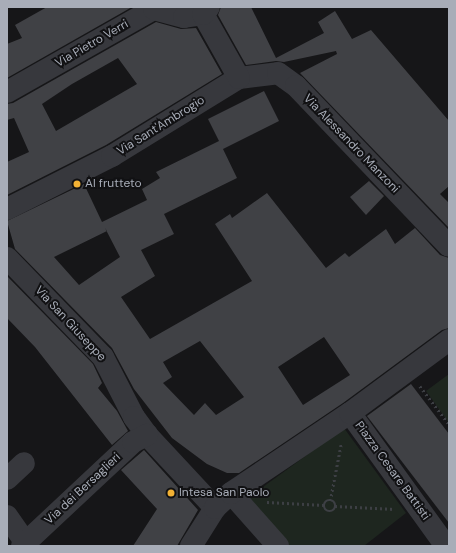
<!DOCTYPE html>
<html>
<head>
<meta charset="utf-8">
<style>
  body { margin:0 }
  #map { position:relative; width:456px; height:553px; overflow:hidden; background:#161618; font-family:"DM Sans",sans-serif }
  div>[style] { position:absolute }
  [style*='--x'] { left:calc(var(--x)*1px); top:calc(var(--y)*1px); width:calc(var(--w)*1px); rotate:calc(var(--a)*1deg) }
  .green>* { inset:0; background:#1e261f }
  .building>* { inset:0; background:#404145 }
  .path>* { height:2.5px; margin-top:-1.25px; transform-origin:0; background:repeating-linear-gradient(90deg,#3d3f44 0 2px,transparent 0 5px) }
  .path>.ring { margin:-1.25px; padding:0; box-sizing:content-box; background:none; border:2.5px solid #3d3f44; border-radius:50% }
  .street>* { height:22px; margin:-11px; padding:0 11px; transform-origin:11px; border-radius:11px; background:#37383d }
  .dots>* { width:11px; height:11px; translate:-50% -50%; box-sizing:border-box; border:2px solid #111113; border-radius:50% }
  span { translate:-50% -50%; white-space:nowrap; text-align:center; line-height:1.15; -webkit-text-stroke:4px #111113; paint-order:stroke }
  .street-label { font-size:12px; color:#a8adb8 }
  .poi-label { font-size:12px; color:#a8adb8 }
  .left { translate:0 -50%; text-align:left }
  .frame { position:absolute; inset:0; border:8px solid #a8adb8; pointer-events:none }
</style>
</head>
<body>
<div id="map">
  <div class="green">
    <div style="clip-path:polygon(449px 374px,449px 423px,426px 391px)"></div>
    <div style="clip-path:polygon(344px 428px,406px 513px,364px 546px,283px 546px,245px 500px)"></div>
  </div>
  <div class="building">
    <div style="clip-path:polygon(47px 7px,132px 7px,7px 78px,7px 44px,22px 38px,15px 25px)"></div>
    <div style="clip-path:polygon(221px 7px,251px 7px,276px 58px,324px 33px,318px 22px,335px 11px,352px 39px,371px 30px,449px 121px,449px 186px,440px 194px,449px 203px,449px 228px,300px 73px,337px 54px,336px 51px,284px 62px,276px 61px,246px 65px,218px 15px)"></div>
    <div style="clip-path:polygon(evenodd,156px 22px,181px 29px,196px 28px,222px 74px,106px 145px,7px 195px,7px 162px,29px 152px,14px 118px,7px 120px,7px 104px,13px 103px,156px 22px,118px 58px,137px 84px,56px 131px,42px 104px,72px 84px,118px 58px)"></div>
    <div style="clip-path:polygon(evenodd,264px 91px,279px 121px,223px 149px,237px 178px,164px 214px,174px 234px,141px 250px,155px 276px,121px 297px,150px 339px,252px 281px,215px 224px,230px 214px,232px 218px,267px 193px,326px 268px,345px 253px,349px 257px,386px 229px,395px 244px,415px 228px,440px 255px,449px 258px,449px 328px,442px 330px,343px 403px,239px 473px,227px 473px,207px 464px,172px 438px,134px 389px,112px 348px,15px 249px,7px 221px,84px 184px,102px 222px,147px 200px,142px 189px,160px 178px,156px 172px,219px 141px,208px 119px,264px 91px,105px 228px,120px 257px,79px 285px,54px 257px,107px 231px,105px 228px,264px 91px,324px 337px,350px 375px,303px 405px,278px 367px,324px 337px,264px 91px,200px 341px,244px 397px,216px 415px,205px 403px,194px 415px,163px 383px,172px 377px,163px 362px,200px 341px)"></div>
    <div style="clip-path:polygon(369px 181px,384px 196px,366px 215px,350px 197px)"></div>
    <div style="clip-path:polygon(7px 276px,93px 364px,102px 383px,98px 388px,117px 411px,128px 431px,112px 445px,35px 347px,7px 318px)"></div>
    <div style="clip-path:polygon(411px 384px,449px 434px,449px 523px,367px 416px)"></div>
    <div style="clip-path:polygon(144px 450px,198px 510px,177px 546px,133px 546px,157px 509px,121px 470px)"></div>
  </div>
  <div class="path">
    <div style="--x:420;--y:386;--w:48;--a:52.7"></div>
    <div class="ring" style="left:324.5px;top:500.5px;width:8.5px;height:8.5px"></div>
    <div style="--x:330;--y:501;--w:58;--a:-79.1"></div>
    <div style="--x:267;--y:502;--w:57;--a:3"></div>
    <div style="--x:335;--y:506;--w:60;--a:2.9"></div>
  </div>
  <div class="street">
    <div style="--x:239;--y:78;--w:39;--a:-7"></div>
    <div style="--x:278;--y:73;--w:22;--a:36"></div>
    <div style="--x:296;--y:86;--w:221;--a:46.3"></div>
    <div style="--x:7;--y:92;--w:169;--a:-29.5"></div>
    <div style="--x:154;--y:9;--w:31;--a:15"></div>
    <div style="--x:184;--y:17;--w:19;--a:-9"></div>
    <div style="--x:7;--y:209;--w:118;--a:-26.8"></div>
    <div style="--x:112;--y:156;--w:149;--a:-31.6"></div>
    <div style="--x:239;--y:78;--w:73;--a:-119.4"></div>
    <div style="--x:203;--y:14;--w:9;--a:-49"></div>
    <div style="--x:7;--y:258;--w:138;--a:45.9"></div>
    <div style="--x:103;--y:357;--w:68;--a:62.7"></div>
    <div style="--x:134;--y:417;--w:22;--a:54"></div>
    <div style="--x:147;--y:435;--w:100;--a:47"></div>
    <div style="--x:350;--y:413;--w:164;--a:54.2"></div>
    <div style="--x:7;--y:479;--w:23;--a:-43"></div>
    <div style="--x:231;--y:493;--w:71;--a:48.4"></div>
    <div style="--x:7;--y:516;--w:32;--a:55"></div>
    <div style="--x:22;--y:546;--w:152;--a:-43.1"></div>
    <div style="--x:133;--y:442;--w:16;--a:-27"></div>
    <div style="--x:191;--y:546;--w:45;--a:-57.7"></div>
    <div style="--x:215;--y:508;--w:22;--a:-43"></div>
    <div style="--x:231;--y:493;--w:143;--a:-33.9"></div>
    <div style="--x:350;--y:413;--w:123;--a:-36.4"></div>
  </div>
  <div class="dots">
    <div style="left:77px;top:184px;background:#f2b134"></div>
    <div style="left:171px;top:493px;background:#f2b134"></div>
  </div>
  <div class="street-label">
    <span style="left:92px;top:44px;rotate:-30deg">Via Pietro Verri</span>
    <span style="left:161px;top:126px;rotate:-32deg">Via Sant'Ambrogio</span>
    <span style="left:351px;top:144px;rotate:46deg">Via Alessandro Manzoni</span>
    <span style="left:70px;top:324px;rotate:47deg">Via San Giuseppe</span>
    <span style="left:392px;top:471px;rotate:54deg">Piazza Cesare Battisti</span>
    <span style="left:83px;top:489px;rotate:-43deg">Via dei Bersaglieri</span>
  </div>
  <div class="poi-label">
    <span class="left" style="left:85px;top:184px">Al frutteto</span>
    <span class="left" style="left:179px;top:493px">Intesa San Paolo</span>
  </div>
  <div class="frame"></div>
</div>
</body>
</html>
